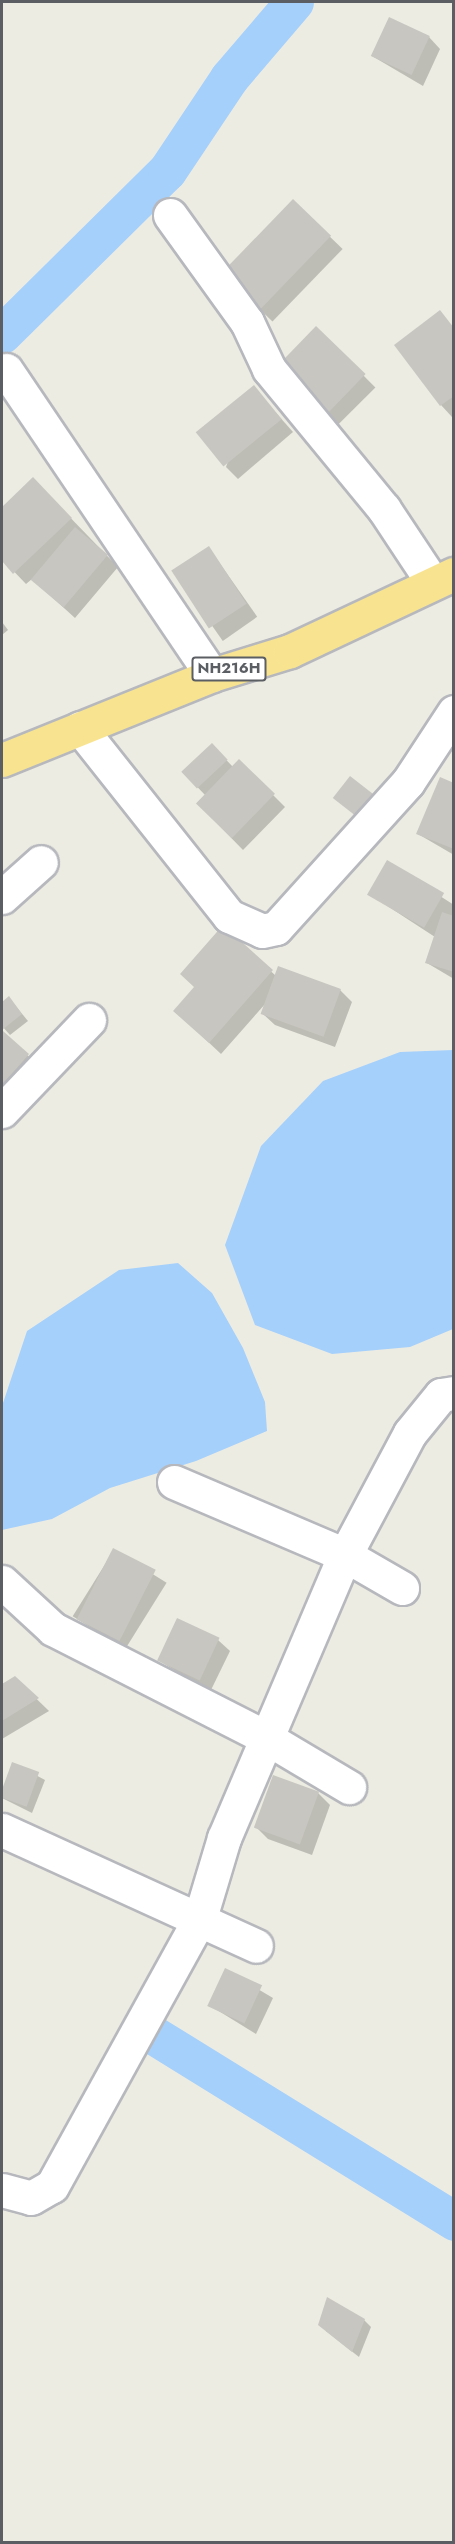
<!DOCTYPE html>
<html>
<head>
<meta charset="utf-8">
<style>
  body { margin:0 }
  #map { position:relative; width:455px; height:2544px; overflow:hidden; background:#edece3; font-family:Jost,sans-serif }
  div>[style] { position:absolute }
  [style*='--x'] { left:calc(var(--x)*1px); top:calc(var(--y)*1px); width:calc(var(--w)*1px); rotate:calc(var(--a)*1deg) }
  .water>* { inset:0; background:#a5d0fb }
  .shadow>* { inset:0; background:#0003; transform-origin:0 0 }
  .canal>* { height:39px; margin:-19.5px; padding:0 19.5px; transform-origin:19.5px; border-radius:19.5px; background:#a5d0fb }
  .building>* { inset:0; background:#c8c6c0; transform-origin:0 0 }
  .roads { filter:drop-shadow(2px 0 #b6b8bd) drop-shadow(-2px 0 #b6b8bd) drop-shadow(0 2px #b6b8bd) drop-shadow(0 -2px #b6b8bd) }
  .street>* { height:33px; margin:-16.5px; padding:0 16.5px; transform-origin:16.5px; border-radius:16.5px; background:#fff }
  .highway>* { height:33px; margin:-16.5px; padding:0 16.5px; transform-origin:16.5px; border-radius:16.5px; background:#f8e490 }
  span { translate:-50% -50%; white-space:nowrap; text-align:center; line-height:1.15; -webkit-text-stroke:4.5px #fff; paint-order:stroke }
  .shield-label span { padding:2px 4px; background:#fff; border:2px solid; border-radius:4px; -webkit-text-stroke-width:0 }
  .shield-label { font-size:15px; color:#5b5e63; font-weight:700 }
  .frame { position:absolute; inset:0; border:3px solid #5b5e63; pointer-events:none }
</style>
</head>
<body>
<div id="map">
  <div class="water">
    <div style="clip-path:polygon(453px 1050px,453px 1329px,410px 1347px,332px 1354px,255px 1325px,225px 1245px,261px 1146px,323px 1081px,400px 1052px)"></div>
    <div style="clip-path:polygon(178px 1263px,212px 1293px,243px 1348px,265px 1402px,267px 1431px,196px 1461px,110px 1488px,52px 1519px,2px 1530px,2px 1406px,27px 1331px,119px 1270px)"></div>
  </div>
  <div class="shadow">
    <div style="clip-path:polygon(429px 37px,440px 49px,423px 86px,372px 56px)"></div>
    <div style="left:293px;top:201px;width:69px;height:101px;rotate:44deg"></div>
    <div style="clip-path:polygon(440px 312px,454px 331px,452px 417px,441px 405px)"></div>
    <div style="left:316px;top:328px;width:84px;height:54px;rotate:45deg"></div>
    <div style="clip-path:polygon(254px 388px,293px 432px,238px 479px,226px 467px)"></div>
    <div style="clip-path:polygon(33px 479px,118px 567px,75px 618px,32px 579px,26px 584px,2px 559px,2px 509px)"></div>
    <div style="left:209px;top:548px;width:84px;height:42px;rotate:55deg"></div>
    <div style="clip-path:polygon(2px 622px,8px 630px,2px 635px)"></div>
    <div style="clip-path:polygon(212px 745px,233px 767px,239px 761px,285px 807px,243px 850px,197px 803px,205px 795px,183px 772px)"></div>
    <div style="clip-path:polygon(454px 784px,454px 855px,418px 834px)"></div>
    <div style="clip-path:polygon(387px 862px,454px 905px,454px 979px,427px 963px,435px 937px,369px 894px)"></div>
    <div style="clip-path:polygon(223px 927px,276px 976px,340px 990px,352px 1002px,335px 1047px,275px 1025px,263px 1014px,266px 1003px,221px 1054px,187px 1022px)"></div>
    <div style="clip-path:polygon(9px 998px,28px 1021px,10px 1035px,2px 1026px,2px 1004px)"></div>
    <div style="clip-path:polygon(4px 1033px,40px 1067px,2px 1092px,2px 1035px)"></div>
    <div style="left:114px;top:1550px;width:62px;height:78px;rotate:32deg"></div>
    <div style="clip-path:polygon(218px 1640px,230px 1651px,210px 1692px,158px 1660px)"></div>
    <div style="clip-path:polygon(15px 1678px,49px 1711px,2px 1739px,2px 1686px)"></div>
    <div style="clip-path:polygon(13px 1763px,45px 1780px,32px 1813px,2px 1798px)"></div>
    <div style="clip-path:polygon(318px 1793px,330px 1805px,312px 1855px,268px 1839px,256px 1827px)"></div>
    <div style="clip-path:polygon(226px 1970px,273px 1998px,256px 2034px,209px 2005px)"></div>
    <div style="clip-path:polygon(364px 2320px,371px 2327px,359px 2357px,326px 2331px)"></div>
  </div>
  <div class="canal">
    <div style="--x:2;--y:334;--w:232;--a:-44.7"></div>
    <div style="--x:167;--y:171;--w:112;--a:-56.3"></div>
    <div style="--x:229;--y:78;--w:100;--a:-49.5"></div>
    <div style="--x:155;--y:2036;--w:352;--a:31.7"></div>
  </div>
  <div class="building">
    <div style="left:389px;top:17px;width:45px;height:43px;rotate:25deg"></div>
    <div style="left:293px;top:199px;width:53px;height:104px;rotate:44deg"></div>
    <div style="clip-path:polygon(440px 310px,454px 328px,454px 396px,440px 406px,394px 345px)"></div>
    <div style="left:316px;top:326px;width:69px;height:57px;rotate:44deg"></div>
    <div style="left:254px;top:385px;width:44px;height:75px;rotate:51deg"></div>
    <div style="clip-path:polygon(33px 477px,72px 518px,13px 574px,2px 561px,2px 507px)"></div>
    <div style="left:75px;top:527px;width:43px;height:69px;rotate:40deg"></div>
    <div style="left:209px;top:546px;width:69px;height:45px;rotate:57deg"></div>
    <div style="left:212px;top:743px;width:23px;height:42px;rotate:47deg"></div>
    <div style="left:239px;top:759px;width:50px;height:62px;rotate:44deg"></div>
    <div style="left:350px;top:776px;width:37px;height:28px;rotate:38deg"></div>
    <div style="clip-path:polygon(440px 777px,454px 783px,454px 849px,416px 834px)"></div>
    <div style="left:387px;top:860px;width:66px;height:40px;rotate:30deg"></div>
    <div style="clip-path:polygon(442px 912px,454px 916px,454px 972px,425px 963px)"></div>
    <div style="clip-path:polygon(223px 925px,273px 970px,209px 1043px,173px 1011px,194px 987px,180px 974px)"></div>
    <div style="left:278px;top:966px;width:67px;height:51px;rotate:20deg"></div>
    <div style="clip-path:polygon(9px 996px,22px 1014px,2px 1030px,2px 1002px)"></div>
    <div style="clip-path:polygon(3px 1031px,29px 1054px,2px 1085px,2px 1033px)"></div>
    <div style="left:113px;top:1548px;width:48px;height:80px;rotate:27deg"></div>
    <div style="left:177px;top:1618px;width:47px;height:47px;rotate:25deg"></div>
    <div style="clip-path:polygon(15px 1676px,39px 1698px,2px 1721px,2px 1684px)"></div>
    <div style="left:12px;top:1762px;width:29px;height:37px;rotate:20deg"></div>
    <div style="left:273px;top:1775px;width:49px;height:56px;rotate:20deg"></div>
    <div style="left:225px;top:1968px;width:41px;height:42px;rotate:25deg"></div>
    <div style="clip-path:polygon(327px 2297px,365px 2319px,352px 2352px,318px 2325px)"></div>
  </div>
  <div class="roads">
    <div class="street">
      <div style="--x:170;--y:215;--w:132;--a:54.3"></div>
      <div style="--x:247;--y:322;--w:52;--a:64.9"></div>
      <div style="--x:269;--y:369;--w:181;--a:50.6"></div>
      <div style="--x:384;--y:509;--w:85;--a:56.5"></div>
      <div style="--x:6;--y:370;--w:368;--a:56"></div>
      <div style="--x:80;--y:728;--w:240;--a:51.6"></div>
      <div style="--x:229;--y:916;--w:36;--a:24"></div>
      <div style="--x:262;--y:931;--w:14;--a:-12"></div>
      <div style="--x:276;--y:928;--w:197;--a:-47.9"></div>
      <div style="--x:408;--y:782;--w:84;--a:-56.7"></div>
      <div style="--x:2;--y:897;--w:52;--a:-41.9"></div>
      <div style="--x:2;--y:1111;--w:126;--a:-46.3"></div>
      <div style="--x:174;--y:1482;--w:186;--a:23.1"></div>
      <div style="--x:345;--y:1555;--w:66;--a:30.1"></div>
      <div style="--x:2;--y:1582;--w:69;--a:42.7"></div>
      <div style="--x:53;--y:1629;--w:238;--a:27"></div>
      <div style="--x:265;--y:1737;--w:98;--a:30.8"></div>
      <div style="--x:2;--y:1830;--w:279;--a:24.5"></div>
      <div style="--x:2;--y:2190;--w:30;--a:15"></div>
      <div style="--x:31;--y:2198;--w:24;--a:-30"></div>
      <div style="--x:52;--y:2186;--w:306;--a:-61.1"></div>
      <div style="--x:200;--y:1918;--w:84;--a:-73.3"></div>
      <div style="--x:224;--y:1838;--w:308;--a:-66.9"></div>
      <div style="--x:345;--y:1555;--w:138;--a:-62"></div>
      <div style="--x:410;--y:1433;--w:49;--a:-50.8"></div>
      <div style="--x:441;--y:1395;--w:13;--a:-9"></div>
    </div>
    <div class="highway">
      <div style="--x:2;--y:760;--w:227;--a:-22"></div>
      <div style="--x:212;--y:675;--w:82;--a:-17.1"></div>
      <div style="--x:290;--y:651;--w:181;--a:-25.2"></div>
    </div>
  </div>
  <div class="shield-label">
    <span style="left:229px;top:669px">NH216H</span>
  </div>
  <div class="frame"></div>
</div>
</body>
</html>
